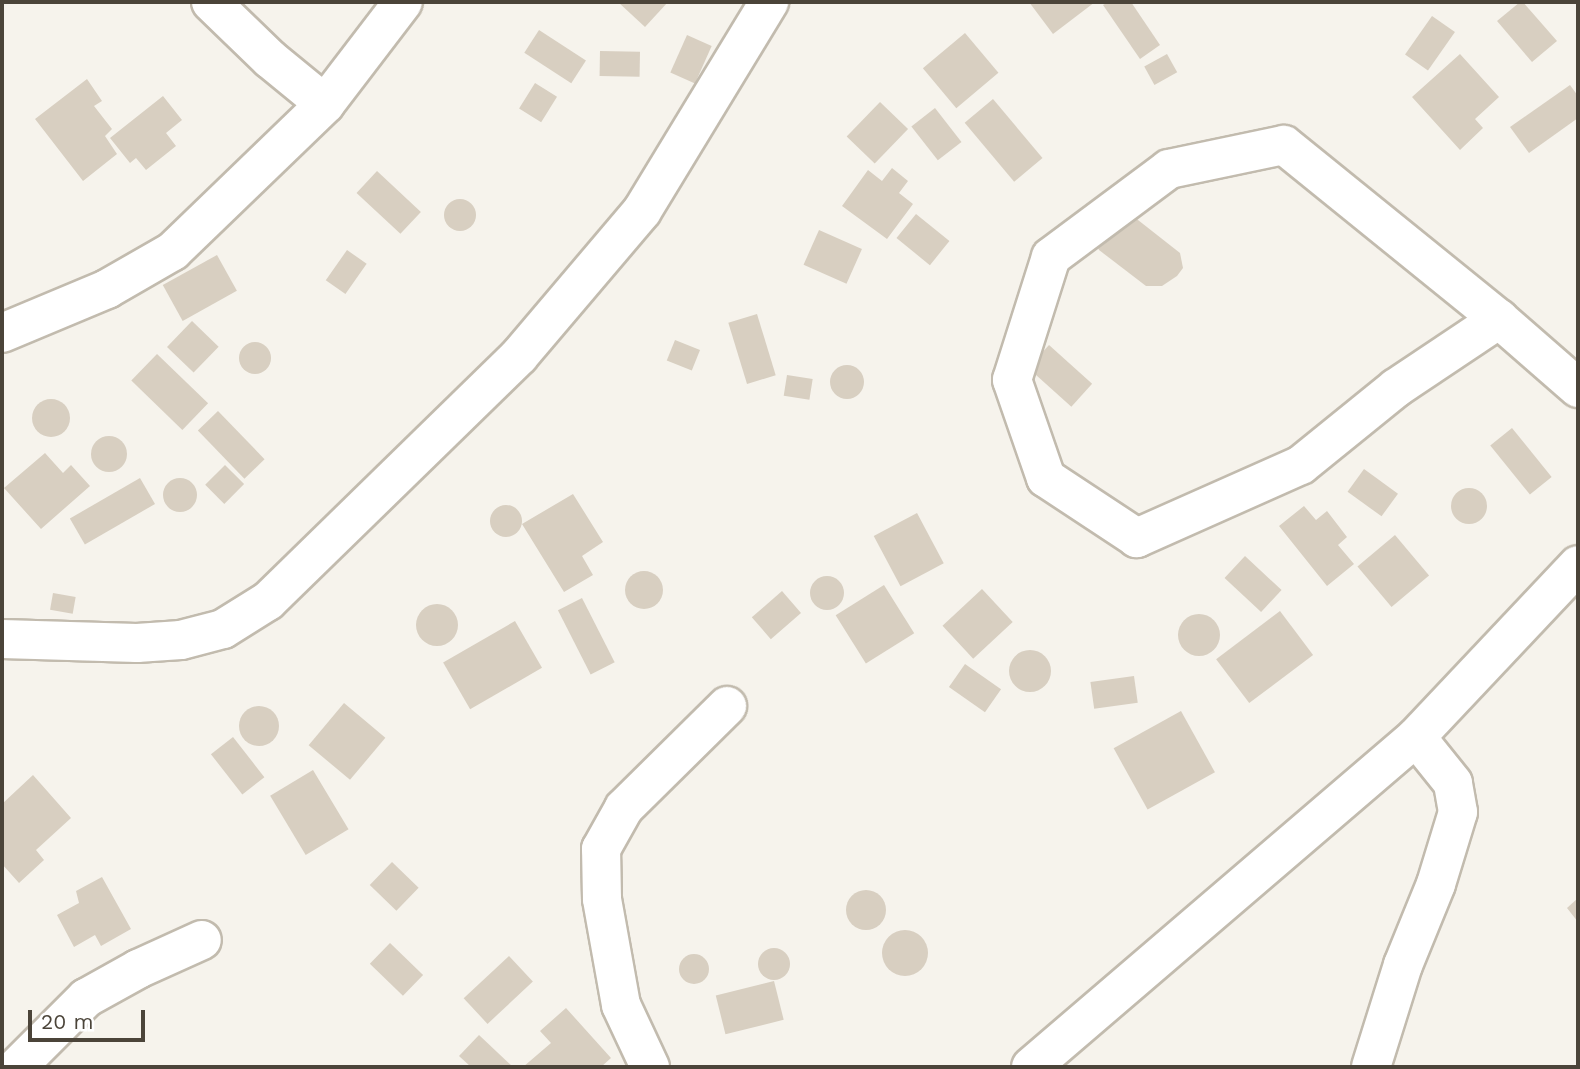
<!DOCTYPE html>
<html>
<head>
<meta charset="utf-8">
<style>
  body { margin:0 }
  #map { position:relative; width:1580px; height:1069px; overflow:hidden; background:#f6f3ec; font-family:"Work Sans",sans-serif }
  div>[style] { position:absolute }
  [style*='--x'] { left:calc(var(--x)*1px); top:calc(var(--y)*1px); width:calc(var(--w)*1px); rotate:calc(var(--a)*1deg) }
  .building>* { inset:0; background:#d8cfc1; transform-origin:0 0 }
  .round { border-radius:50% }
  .roads { filter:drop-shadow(2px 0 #c2bbae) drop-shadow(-2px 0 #c2bbae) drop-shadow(0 2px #c2bbae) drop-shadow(0 -2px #c2bbae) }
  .street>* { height:38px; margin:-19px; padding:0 19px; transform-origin:19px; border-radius:19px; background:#fff }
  span { translate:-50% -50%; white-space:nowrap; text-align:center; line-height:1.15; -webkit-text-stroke:5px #fff; paint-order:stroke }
  .frame { position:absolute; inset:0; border:4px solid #4b4439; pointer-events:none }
  .scale { position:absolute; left:28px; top:1010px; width:117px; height:32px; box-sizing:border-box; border:4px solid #4b4439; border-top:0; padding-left:9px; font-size:21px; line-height:24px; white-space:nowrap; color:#4b4439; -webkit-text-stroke:5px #fff; paint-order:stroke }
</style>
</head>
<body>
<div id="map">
  <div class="building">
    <div style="clip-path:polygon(618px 2px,668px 2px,645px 27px)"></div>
    <div style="clip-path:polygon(1029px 2px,1095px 2px,1053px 34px)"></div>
    <div style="clip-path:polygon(1108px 2px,1131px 2px,1160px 45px,1140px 59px,1103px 5px)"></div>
    <div style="clip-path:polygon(1520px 2px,1523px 2px,1557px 41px,1532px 62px,1497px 21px)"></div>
    <div style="left:1432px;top:16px;width:28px;height:47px;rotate:35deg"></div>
    <div style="left:539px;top:30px;width:56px;height:27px;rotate:33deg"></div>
    <div style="left:965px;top:33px;width:52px;height:55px;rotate:50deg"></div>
    <div style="left:687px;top:35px;width:27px;height:41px;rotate:24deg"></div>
    <div style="left:600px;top:51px;width:40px;height:25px;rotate:1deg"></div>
    <div style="left:1167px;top:54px;width:21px;height:26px;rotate:61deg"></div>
    <div style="clip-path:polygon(1460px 54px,1499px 97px,1475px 119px,1483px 128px,1460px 150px,1412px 97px)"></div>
    <div style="clip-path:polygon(87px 79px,102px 101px,94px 106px,112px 129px,105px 136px,117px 154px,83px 181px,35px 119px)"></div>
    <div style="left:535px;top:83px;width:26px;height:30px;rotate:32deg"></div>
    <div style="clip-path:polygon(1570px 85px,1578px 96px,1578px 118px,1529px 153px,1510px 127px)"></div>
    <div style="clip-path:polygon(163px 96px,182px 120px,166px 133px,176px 146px,146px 170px,136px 158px,130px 163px,110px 138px)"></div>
    <div style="left:993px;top:99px;width:77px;height:37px;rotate:50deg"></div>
    <div style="left:880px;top:102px;width:39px;height:48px;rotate:44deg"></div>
    <div style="left:935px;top:108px;width:43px;height:30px;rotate:52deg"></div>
    <div style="clip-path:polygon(892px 168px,908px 181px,899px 193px,913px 204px,887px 239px,842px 206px,868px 170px,882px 181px)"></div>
    <div style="left:377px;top:171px;width:60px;height:30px;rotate:43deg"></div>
    <div class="round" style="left:444px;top:199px;width:32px;height:32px"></div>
    <div style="clip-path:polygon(1124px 209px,1180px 253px,1183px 268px,1177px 276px,1162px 286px,1146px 286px,1099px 250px,1094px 239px)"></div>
    <div style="left:916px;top:214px;width:43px;height:31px;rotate:39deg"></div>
    <div style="left:819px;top:230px;width:47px;height:38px;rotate:24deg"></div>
    <div style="left:347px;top:250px;width:24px;height:37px;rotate:35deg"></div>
    <div style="left:217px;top:255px;width:41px;height:62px;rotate:61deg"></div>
    <div style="left:757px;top:314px;width:64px;height:30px;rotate:73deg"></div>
    <div style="left:192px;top:321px;width:37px;height:36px;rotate:44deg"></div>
    <div style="left:675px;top:340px;width:27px;height:22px;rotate:22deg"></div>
    <div class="round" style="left:239px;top:342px;width:32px;height:32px"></div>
    <div style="left:1049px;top:345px;width:58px;height:31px;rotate:42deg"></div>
    <div style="left:157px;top:354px;width:71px;height:37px;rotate:44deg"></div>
    <div class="round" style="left:830px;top:365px;width:34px;height:34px"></div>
    <div style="left:787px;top:375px;width:26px;height:21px;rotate:9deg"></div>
    <div class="round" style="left:32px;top:399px;width:38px;height:38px"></div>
    <div style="left:218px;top:411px;width:67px;height:28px;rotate:46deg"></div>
    <div style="left:1512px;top:428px;width:63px;height:28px;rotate:51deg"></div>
    <div class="round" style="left:91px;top:436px;width:36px;height:36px"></div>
    <div style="clip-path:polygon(45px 453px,63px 473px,71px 465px,90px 486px,41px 529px,4px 488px)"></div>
    <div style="left:225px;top:465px;width:27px;height:28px;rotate:45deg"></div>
    <div style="left:1364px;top:469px;width:42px;height:28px;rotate:36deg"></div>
    <div class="round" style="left:163px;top:478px;width:34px;height:34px"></div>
    <div style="left:140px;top:478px;width:30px;height:81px;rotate:60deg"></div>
    <div class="round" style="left:1451px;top:488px;width:36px;height:36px"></div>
    <div style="clip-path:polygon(573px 494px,603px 542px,582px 556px,593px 575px,564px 592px,522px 524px)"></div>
    <div class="round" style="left:490px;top:505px;width:32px;height:32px"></div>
    <div style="clip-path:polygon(1304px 506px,1316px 520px,1327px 511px,1347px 537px,1338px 545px,1354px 564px,1327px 586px,1279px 526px)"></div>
    <div style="left:917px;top:513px;width:57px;height:49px;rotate:62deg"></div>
    <div style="left:1395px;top:535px;width:53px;height:49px;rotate:50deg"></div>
    <div style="left:1245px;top:556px;width:50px;height:30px;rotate:43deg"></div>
    <div class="round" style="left:625px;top:571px;width:38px;height:38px"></div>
    <div class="round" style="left:810px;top:576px;width:34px;height:34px"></div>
    <div style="left:884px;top:585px;width:57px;height:57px;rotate:58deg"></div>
    <div style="left:982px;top:589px;width:45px;height:54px;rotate:47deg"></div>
    <div style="left:782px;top:591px;width:29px;height:40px;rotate:49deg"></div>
    <div style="left:53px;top:593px;width:23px;height:17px;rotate:10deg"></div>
    <div style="left:582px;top:598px;width:72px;height:27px;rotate:63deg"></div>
    <div class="round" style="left:416px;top:604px;width:42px;height:42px"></div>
    <div style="left:1280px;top:611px;width:55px;height:80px;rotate:53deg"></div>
    <div class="round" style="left:1178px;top:614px;width:42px;height:42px"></div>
    <div style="left:515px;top:621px;width:54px;height:83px;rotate:60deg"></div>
    <div class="round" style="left:1009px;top:650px;width:42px;height:42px"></div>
    <div style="left:965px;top:664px;width:44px;height:28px;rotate:35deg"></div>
    <div style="left:1134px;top:676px;width:27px;height:44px;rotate:82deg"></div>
    <div style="left:344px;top:703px;width:54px;height:55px;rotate:40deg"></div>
    <div class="round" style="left:239px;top:706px;width:40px;height:40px"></div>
    <div style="left:1181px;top:711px;width:70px;height:77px;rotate:61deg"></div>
    <div style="left:233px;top:737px;width:51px;height:28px;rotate:52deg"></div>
    <div style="left:313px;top:770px;width:69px;height:50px;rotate:59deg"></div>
    <div style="clip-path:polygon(33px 775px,71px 818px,36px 850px,44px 860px,19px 883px,2px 864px,2px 804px)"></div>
    <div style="left:392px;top:862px;width:37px;height:32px;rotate:44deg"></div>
    <div style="clip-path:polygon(102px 877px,131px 929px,101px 946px,95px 935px,74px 947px,57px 915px,79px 903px,76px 891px)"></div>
    <div class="round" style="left:846px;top:890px;width:40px;height:40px"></div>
    <div style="clip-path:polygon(1578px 898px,1578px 922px,1567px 908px)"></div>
    <div class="round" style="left:882px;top:930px;width:46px;height:46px"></div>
    <div style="left:390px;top:943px;width:46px;height:29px;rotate:44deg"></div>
    <div class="round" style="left:758px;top:948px;width:32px;height:32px"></div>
    <div class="round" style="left:679px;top:954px;width:30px;height:30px"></div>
    <div style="left:509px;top:956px;width:35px;height:62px;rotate:47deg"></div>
    <div style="left:774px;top:981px;width:40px;height:60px;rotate:76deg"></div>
    <div style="clip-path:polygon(566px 1008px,611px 1058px,601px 1067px,523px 1067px,551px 1043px,540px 1031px)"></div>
    <div style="clip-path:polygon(479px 1035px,513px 1067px,471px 1067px,459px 1056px)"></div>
  </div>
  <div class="roads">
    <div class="street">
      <div style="--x:211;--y:2;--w:82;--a:44"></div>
      <div style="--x:270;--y:59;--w:71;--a:39.3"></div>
      <div style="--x:1499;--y:319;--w:124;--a:146.2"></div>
      <div style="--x:1396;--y:388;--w:122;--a:141"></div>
      <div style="--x:1301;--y:465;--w:180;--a:156"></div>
      <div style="--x:1137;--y:538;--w:109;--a:-146.6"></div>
      <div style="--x:1046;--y:478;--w:104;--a:-109.1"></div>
      <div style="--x:1012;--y:380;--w:129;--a:-72.4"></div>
      <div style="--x:1051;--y:257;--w:147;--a:-36.7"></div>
      <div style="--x:1169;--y:169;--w:117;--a:-11.8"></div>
      <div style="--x:1284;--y:145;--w:277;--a:39"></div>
      <div style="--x:1499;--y:319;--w:105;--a:41.1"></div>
      <div style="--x:2;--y:333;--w:114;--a:-22.7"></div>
      <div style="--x:107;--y:289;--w:76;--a:-29.9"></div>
      <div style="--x:173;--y:251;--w:211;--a:-44"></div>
      <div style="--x:325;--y:104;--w:128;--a:-52.6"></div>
      <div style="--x:2;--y:639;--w:135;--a:1.7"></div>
      <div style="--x:137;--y:643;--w:44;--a:-3.9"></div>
      <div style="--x:181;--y:640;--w:43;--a:-14.7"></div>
      <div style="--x:223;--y:629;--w:53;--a:-31.9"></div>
      <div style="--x:268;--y:601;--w:351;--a:-44.3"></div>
      <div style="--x:519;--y:356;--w:190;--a:-49.7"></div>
      <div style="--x:642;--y:211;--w:245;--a:-58.7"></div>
      <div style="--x:17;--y:1067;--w:98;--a:-45"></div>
      <div style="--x:86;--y:998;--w:60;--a:-29.1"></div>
      <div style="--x:138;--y:969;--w:70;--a:-24.4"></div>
      <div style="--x:650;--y:1067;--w:68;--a:-115.1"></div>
      <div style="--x:621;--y:1005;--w:108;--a:-100.2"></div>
      <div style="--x:602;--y:899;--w:50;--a:-91.1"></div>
      <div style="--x:601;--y:849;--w:47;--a:-60.7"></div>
      <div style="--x:624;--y:808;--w:145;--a:-44.7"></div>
      <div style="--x:1031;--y:1067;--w:507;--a:-40.6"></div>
      <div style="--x:1416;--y:737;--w:236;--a:-46.7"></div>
      <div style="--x:1371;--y:1067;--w:107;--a:-72.6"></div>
      <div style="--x:1403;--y:965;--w:87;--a:-67.8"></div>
      <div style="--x:1436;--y:884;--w:75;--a:-73"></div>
      <div style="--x:1458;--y:812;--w:29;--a:-100"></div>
      <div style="--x:1453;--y:783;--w:59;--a:-128.8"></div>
    </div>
  </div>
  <div class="frame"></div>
  <div class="scale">20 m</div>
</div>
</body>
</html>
